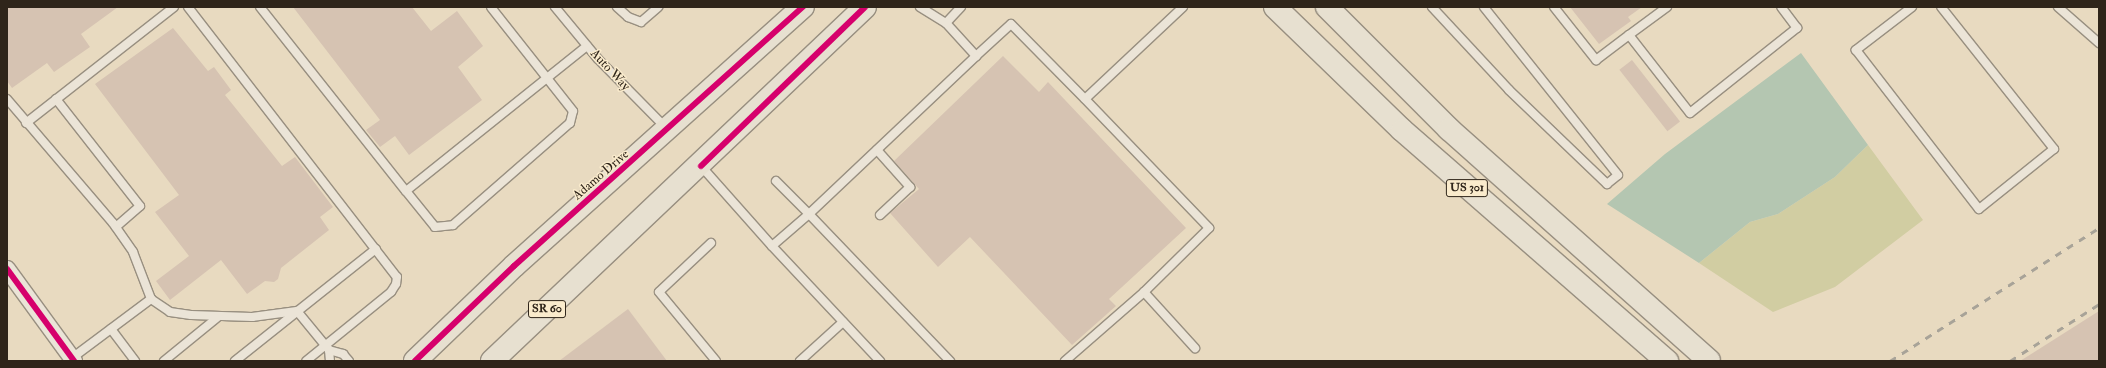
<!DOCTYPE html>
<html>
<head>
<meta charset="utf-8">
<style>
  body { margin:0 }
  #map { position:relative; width:2106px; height:368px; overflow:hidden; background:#e8dac0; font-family:"IM FELL Double Pica",serif }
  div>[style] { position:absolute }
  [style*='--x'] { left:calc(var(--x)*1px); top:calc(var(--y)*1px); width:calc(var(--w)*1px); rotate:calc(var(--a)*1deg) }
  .green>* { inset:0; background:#d1cda2 }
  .water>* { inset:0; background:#b4c6b1 }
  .building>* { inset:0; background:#d6c3b2; transform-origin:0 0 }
  .roads { filter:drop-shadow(1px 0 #988f80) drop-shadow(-1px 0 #988f80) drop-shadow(0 1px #988f80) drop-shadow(0 -1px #988f80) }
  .lane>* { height:8px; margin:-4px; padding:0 4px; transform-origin:4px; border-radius:4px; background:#ebe4d7 }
  .street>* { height:16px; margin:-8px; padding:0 8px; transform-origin:8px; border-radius:8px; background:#ebe4d7 }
  .primary>* { height:22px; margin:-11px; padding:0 11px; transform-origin:11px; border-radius:11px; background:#e7e0d0 }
  .rail>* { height:3px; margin-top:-1.5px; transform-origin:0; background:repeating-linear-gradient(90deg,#a8a398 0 7px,transparent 0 14px) }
  .cycleway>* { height:6px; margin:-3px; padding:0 3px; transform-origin:3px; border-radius:3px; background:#d6006c }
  span { translate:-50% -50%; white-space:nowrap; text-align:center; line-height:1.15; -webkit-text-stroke:3px #faebcc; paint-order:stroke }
  .shield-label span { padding:1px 3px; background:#faebcc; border:1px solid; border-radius:3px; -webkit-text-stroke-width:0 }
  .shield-label { font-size:12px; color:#2f251a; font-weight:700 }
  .street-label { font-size:13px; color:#2f251a }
  .frame { position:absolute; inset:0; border:8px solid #2f251a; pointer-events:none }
</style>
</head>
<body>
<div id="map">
  <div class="green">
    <div style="clip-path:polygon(1868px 145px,1923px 220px,1835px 287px,1773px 312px,1699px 263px,1750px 222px,1778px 214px,1835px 177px)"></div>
  </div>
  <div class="water">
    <div style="clip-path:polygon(1801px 53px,1868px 145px,1835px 177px,1778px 214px,1750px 222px,1699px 263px,1607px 204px,1665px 154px)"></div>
  </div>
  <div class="building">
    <div style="clip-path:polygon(7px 7px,118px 7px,81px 34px,90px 47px,54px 72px,47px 63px,12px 88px,7px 81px)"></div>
    <div style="clip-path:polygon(293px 7px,412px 7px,431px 31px,457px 11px,483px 46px,458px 67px,482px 100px,409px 155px,395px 136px,380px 147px,366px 130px,380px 120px)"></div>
    <div style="clip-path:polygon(1570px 7px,1642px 7px,1628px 17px,1631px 21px,1599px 44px)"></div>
    <div style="clip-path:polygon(173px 28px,208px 71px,214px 67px,231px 90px,225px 95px,282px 166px,295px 157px,333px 207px,320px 217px,329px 230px,281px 268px,278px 279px,274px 282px,265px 281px,247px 294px,221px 260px,170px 300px,156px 281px,189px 256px,155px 212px,179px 195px,95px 84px)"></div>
    <div style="clip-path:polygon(1003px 56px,1039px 92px,1048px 82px,1186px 228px,1109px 299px,1116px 306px,1072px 345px,970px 237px,938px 267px,890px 213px,919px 189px,894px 161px)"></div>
    <div style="left:1632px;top:60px;width:78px;height:16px;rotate:52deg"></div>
    <div style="clip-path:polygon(628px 309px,667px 361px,559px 361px)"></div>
    <div style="clip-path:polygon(2099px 311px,2099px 361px,2020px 361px)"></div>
  </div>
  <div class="roads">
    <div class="lane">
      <div style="--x:188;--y:7;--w:341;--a:52.3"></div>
      <div style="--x:397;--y:277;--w:7;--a:98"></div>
      <div style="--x:396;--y:284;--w:9;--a:122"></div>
      <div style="--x:391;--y:292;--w:109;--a:140.9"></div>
      <div style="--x:260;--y:7;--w:235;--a:51.6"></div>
      <div style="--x:406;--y:191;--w:232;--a:-38.7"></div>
      <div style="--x:555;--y:7;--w:67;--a:50.4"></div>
      <div style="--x:598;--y:59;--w:98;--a:45.4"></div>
      <div style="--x:617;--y:7;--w:15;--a:42"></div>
      <div style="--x:628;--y:17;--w:14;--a:21"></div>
      <div style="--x:641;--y:22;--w:23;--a:-41"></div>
      <div style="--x:920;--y:7;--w:31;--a:32"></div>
      <div style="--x:946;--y:23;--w:45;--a:47.7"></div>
      <div style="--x:976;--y:56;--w:47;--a:-42.4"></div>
      <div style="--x:1011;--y:24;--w:105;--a:45.4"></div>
      <div style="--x:1183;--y:7;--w:134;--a:136.8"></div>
      <div style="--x:1085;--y:99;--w:179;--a:46.1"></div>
      <div style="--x:1209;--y:228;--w:91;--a:135.4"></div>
      <div style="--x:1144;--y:292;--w:76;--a:47.7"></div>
      <div style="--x:1432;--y:7;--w:113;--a:47.1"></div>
      <div style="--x:1509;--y:90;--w:136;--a:43.8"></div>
      <div style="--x:1607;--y:184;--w:14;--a:-39"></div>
      <div style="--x:1618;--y:175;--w:215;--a:-128.6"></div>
      <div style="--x:1554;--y:7;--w:68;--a:51.6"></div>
      <div style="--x:1596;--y:60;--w:41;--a:-37.1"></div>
      <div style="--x:1667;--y:7;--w:47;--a:143.6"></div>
      <div style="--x:1629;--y:35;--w:99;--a:52"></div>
      <div style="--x:1690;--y:113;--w:137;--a:-38.5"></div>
      <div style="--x:1797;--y:28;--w:26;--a:-127"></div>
      <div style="--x:1912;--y:7;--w:71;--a:142.5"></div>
      <div style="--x:1856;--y:50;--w:201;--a:52.3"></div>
      <div style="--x:1979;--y:209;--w:96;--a:-38.7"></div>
      <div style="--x:2054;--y:149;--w:181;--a:-128.5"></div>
      <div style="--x:2058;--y:7;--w:55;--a:41.3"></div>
      <div style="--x:946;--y:23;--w:22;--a:-47"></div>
      <div style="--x:7;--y:99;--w:163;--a:49.5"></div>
      <div style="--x:113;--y:223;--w:35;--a:55"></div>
      <div style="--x:133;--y:252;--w:50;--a:69"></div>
      <div style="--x:151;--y:299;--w:23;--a:34"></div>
      <div style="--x:170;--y:312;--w:21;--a:8"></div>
      <div style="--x:191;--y:315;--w:61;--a:1.9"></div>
      <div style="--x:252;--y:317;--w:45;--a:-7.6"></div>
      <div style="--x:297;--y:311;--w:50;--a:50.6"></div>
      <div style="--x:329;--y:350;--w:15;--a:16"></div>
      <div style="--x:343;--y:354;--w:9;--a:49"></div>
      <div style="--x:56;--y:99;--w:136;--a:51.9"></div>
      <div style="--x:140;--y:206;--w:32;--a:139"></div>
      <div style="--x:26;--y:123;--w:188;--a:-38.1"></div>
      <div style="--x:877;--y:150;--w:50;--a:48.3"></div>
      <div style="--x:910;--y:187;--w:41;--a:137"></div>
      <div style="--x:701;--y:166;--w:107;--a:48.4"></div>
      <div style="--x:772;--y:246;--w:49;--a:-40.9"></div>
      <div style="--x:809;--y:214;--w:204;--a:46.2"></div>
      <div style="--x:776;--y:181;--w:47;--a:45"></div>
      <div style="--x:809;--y:214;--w:230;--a:-43.4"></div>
      <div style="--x:406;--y:191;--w:46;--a:51.1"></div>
      <div style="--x:435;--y:227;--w:18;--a:-6"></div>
      <div style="--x:453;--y:225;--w:155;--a:-41.1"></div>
      <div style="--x:570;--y:123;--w:12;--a:-76"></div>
      <div style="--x:573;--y:111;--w:132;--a:-128.3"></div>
      <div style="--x:711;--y:243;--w:71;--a:136.7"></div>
      <div style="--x:659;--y:292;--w:89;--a:50.4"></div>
      <div style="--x:772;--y:246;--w:158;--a:46.8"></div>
      <div style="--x:111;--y:329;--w:40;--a:53"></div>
      <div style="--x:329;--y:350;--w:11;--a:85"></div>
      <div style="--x:72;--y:358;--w:99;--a:-36.8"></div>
      <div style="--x:164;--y:361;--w:70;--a:-39.2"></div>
      <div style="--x:235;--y:361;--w:180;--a:-38.5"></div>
      <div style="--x:800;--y:361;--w:58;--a:-42.2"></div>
      <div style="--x:1065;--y:361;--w:105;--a:-41.1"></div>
    </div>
    <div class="street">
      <div style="--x:7;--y:269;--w:114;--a:53.9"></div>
    </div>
    <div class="primary">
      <div style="--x:1275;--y:7;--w:177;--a:44.1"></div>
      <div style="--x:1402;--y:130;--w:352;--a:41.1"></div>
      <div style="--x:1327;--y:7;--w:173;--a:45"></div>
      <div style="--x:1449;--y:129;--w:348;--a:41.7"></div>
      <div style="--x:415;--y:361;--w:137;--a:-43.8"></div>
      <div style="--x:514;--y:266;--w:388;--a:-41.9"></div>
      <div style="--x:492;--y:361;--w:514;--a:-43.5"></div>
    </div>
  </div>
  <div class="rail">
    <div style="--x:1890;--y:361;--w:248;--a:-32.5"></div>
    <div style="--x:2010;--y:361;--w:106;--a:-32.6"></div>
  </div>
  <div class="cycleway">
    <div style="--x:701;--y:166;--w:228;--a:-44.1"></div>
    <div style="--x:7;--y:269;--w:114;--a:53.9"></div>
    <div style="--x:415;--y:361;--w:137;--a:-43.8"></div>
    <div style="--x:514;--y:266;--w:388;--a:-41.9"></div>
  </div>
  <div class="shield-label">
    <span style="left:1467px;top:188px">US 301</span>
    <span style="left:547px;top:309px">SR 60</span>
  </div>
  <div class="street-label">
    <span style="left:610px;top:70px;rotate:47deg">Auto Way</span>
    <span style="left:601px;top:175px;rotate:-41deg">Adamo Drive</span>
  </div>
  <div class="frame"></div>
</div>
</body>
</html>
